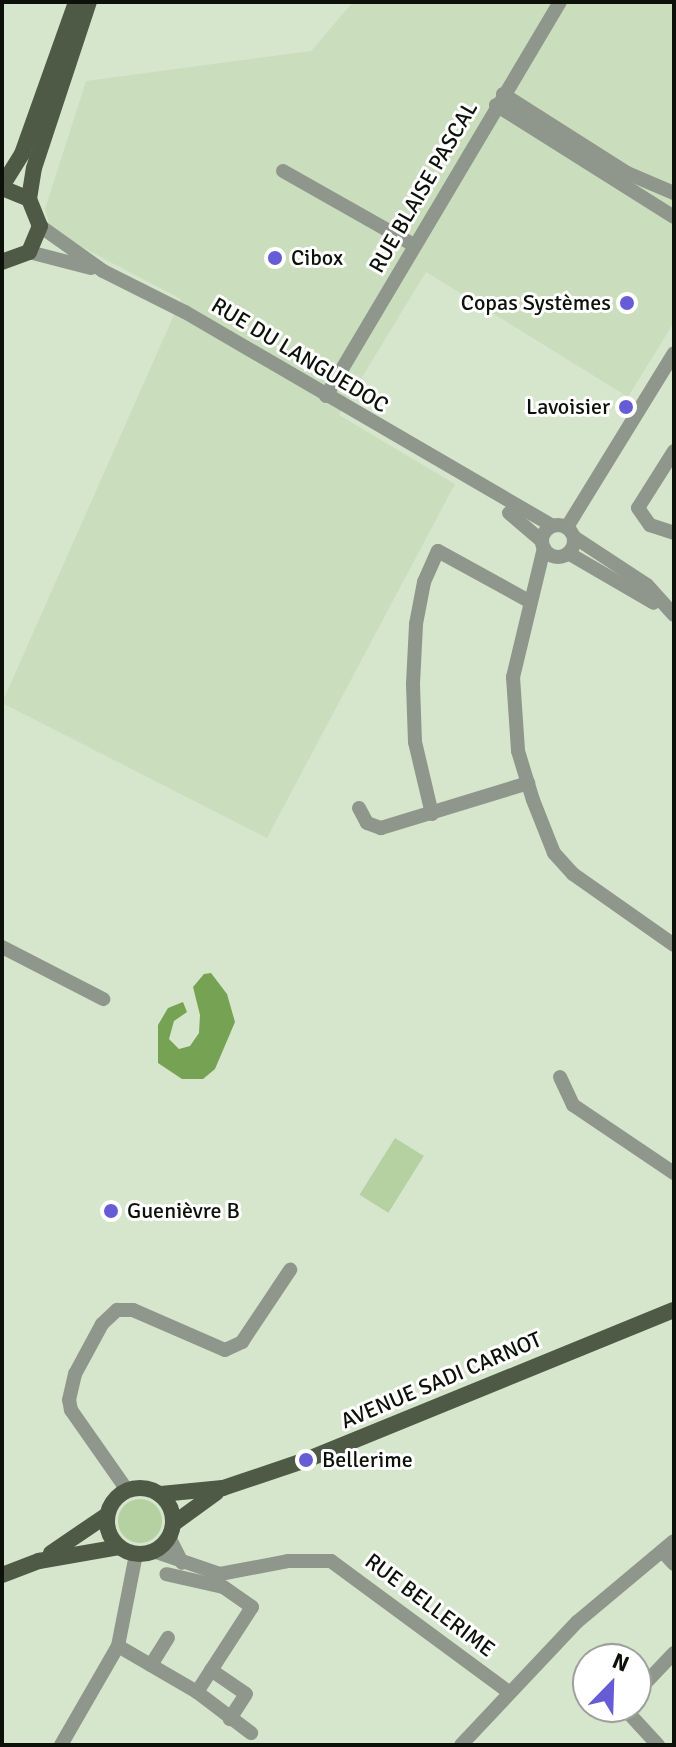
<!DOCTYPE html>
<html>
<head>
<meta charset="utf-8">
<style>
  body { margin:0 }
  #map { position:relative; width:676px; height:1747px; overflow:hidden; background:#d6e6cc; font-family:Signika,sans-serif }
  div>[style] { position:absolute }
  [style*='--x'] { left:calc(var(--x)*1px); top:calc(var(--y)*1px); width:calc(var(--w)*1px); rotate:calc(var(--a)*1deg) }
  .built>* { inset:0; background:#cadebd }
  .green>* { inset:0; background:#b5d1a1; transform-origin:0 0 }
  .round { border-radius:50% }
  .water>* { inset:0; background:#76a253 }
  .minor>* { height:14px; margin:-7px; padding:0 7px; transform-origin:7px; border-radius:7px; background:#8f968b }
  .minor>.ring { margin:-7px; padding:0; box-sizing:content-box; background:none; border:14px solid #8f968b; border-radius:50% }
  .major>* { height:16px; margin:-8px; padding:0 8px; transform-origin:8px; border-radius:8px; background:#4e5946 }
  .major>.ring { margin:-8px; padding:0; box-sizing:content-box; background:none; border:16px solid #4e5946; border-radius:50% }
  .dots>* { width:22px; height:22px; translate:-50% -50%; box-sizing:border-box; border:4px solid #fff; border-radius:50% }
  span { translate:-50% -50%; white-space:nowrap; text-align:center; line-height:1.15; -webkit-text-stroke:6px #fff; paint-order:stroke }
  .street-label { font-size:22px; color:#0c1209 }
  .poi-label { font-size:22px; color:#0c1209 }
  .left { translate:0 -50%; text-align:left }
  .right { translate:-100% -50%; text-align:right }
  .frame { position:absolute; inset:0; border:4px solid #0c1209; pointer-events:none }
  .north { position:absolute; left:572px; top:1643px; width:80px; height:80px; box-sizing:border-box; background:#fff; border:2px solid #9ea09d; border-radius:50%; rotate:23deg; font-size:22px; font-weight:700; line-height:32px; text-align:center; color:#0c1209 }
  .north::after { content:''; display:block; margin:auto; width:28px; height:36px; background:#665cd5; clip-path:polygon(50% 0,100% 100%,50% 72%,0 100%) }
</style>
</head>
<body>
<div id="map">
  <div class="built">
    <div style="clip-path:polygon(353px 2px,674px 2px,674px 322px,628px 397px,426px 272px,339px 415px,455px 484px,267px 838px,2px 703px,181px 299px,51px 231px,45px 209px,86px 81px,311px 51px)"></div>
  </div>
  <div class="green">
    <div style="left:395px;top:1138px;width:34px;height:67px;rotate:32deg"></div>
    <div class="round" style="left:118px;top:1499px;width:44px;height:44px"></div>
  </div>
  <div class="water">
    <div style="clip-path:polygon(211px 973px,227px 994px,235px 1022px,215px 1069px,203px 1079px,182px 1079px,158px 1063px,158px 1025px,168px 1008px,183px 1002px,187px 1012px,174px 1021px,169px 1039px,179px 1049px,190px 1046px,199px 1033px,200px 1015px,193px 987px,204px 974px)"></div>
  </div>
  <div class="minor">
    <div style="--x:503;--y:94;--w:147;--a:32.5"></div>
    <div style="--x:627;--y:173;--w:51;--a:23.1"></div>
    <div style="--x:496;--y:105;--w:210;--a:32.2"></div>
    <div style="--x:283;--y:171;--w:150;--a:29.5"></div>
    <div style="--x:40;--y:226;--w:77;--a:35.5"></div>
    <div style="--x:103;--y:271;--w:92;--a:26.6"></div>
    <div style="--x:185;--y:312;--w:425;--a:30.2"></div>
    <div style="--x:29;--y:252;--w:64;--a:14.5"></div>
    <div style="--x:326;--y:396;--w:458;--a:-59.3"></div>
    <div style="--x:674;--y:451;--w:67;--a:122.3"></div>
    <div style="--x:638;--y:508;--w:21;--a:55"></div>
    <div style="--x:650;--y:525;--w:25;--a:18"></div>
    <div style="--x:509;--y:513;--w:43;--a:40.3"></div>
    <div class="ring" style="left:542px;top:525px;width:18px;height:18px"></div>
    <div style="--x:567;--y:527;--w:204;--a:-58.4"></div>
    <div style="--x:574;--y:537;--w:87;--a:33.3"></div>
    <div style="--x:647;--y:585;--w:40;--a:48"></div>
    <div style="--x:544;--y:548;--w:133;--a:103.5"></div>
    <div style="--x:513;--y:677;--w:74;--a:86.1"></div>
    <div style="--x:518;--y:751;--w:51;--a:73"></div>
    <div style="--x:533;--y:800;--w:57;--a:68.4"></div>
    <div style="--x:554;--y:853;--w:28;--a:48"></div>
    <div style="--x:573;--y:874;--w:123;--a:35.1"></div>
    <div style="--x:568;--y:553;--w:99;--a:30.2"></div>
    <div style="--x:359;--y:808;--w:17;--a:62"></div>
    <div style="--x:367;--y:823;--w:15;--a:20"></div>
    <div style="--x:381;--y:828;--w:154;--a:-17"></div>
    <div style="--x:432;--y:814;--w:74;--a:-103.3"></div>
    <div style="--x:415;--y:742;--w:58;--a:-92"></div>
    <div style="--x:413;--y:684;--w:60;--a:-87.1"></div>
    <div style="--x:416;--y:624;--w:43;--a:-79.2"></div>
    <div style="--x:424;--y:582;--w:34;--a:-66"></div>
    <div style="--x:438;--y:551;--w:104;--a:28.8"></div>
    <div style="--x:2;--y:947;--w:114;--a:27.2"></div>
    <div style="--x:560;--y:1077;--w:31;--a:65"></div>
    <div style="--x:573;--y:1105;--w:122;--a:34"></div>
    <div style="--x:127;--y:1490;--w:98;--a:-125"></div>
    <div style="--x:71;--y:1410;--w:10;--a:-101"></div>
    <div style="--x:69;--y:1400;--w:27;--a:-77"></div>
    <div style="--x:75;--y:1374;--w:57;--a:-61.6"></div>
    <div style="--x:102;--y:1324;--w:21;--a:-43"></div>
    <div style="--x:117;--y:1310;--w:16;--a:0"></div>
    <div style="--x:133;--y:1310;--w:100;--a:23.5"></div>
    <div style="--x:225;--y:1350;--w:19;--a:-25"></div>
    <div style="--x:242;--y:1342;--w:87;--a:-56.3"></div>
    <div style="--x:169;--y:1537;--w:29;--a:63"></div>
    <div style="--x:153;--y:1551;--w:71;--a:18.9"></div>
    <div style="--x:220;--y:1574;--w:69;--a:-10.8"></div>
    <div style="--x:288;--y:1561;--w:43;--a:0"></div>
    <div style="--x:331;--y:1561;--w:221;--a:36.4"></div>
    <div style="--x:662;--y:1551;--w:18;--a:47"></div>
    <div style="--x:118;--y:1646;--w:91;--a:30.2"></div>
    <div style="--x:197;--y:1692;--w:101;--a:-57.1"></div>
    <div style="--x:252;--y:1607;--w:35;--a:-145"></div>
    <div style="--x:223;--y:1587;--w:58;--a:-167.2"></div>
    <div style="--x:151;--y:1665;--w:32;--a:-58"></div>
    <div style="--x:211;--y:1670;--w:42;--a:34.4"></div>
    <div style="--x:246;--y:1694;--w:30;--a:123"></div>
    <div style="--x:197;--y:1692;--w:68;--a:37.2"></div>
    <div style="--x:636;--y:1693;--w:55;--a:-46.5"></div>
    <div style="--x:623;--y:1707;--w:52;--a:47.4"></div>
    <div style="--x:61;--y:1745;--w:114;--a:-60.1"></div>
    <div style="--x:118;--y:1646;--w:94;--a:-78.9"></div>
    <div style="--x:461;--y:1745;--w:169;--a:-46.7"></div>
    <div style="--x:577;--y:1622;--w:126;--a:-39.9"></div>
  </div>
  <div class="major">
    <div style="--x:2;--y:186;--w:38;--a:-58"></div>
    <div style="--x:22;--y:154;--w:161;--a:-70.4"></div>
    <div style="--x:2;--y:188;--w:29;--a:22"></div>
    <div style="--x:29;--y:199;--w:29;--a:68"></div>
    <div style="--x:40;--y:226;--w:28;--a:113"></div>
    <div style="--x:29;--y:252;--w:29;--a:160"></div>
    <div style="--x:29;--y:199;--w:31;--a:-81"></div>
    <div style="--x:34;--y:168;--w:175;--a:-71.7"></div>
    <div class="ring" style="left:107px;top:1488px;width:50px;height:50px"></div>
    <div style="--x:161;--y:1494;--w:62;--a:-5.5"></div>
    <div style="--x:223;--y:1488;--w:88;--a:-18.6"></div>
    <div style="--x:306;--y:1460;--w:397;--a:-22.2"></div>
    <div style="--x:173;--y:1524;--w:54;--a:-36"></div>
    <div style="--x:51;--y:1553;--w:68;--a:-34.2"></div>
    <div style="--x:2;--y:1575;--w:40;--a:-21"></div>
    <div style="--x:39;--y:1561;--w:81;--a:-9.9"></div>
  </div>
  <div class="dots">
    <div style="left:275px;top:258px;background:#665cd5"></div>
    <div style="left:627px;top:303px;background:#665cd5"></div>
    <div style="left:626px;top:407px;background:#665cd5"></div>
    <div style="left:111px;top:1211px;background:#665cd5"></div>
    <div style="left:306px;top:1460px;background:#665cd5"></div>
  </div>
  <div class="street-label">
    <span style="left:423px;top:187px;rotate:-60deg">RUE BLAISE PASCAL</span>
    <span style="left:300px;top:355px;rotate:31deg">RUE DU LANGUEDOC</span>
    <span style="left:441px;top:1380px;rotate:-23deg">AVENUE SADI CARNOT</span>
    <span style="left:430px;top:1605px;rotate:37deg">RUE BELLERIME</span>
  </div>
  <div class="poi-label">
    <span class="left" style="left:291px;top:258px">Cibox</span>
    <span class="right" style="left:611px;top:303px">Copas Systèmes</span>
    <span class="right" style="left:610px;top:407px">Lavoisier</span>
    <span class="left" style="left:127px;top:1211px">Guenièvre B</span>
    <span class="left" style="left:322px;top:1460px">Bellerime</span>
  </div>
  <div class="frame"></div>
  <div class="north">N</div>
</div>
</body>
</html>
